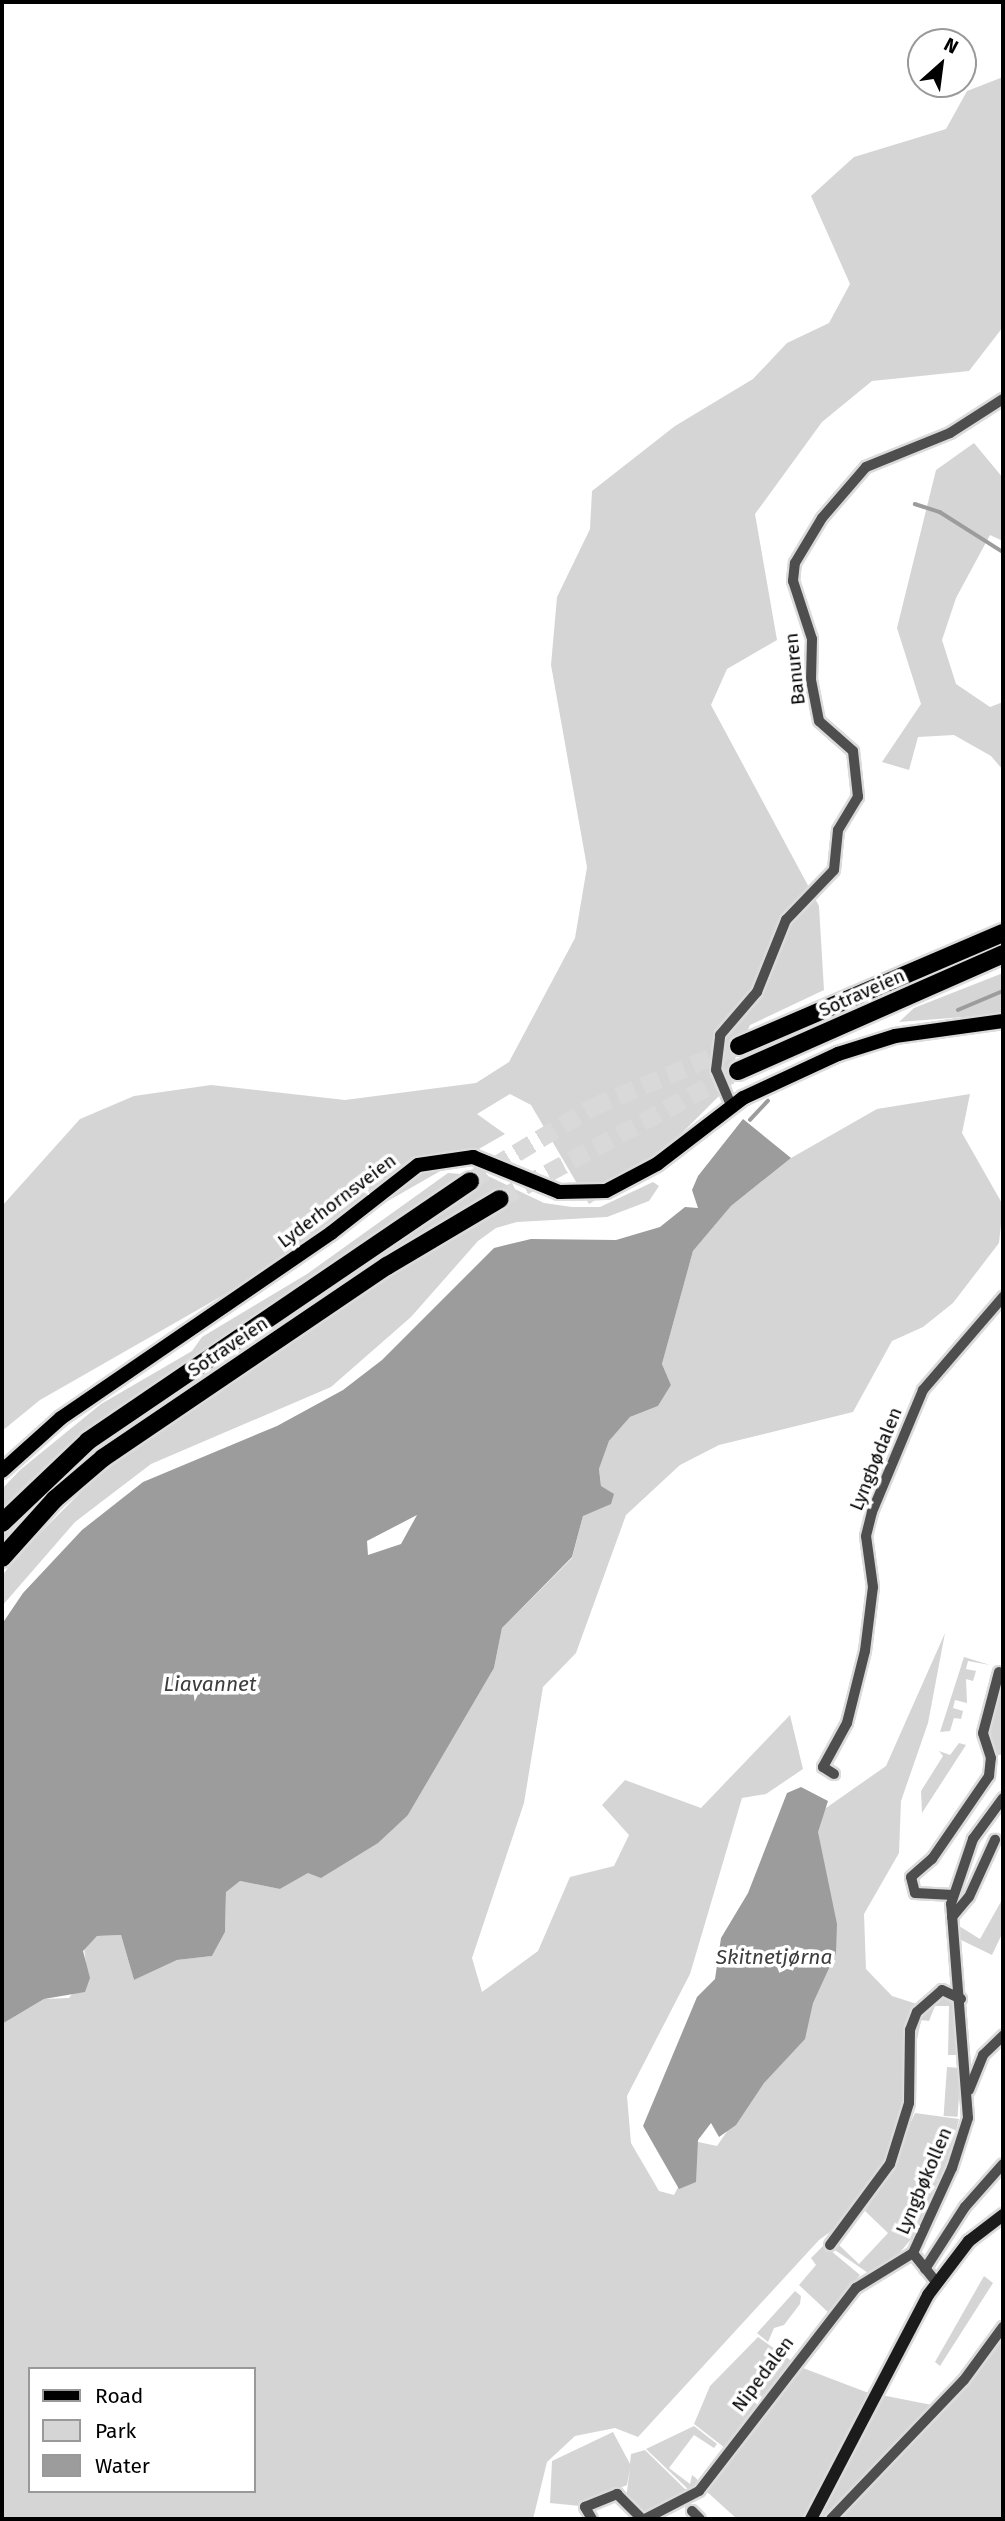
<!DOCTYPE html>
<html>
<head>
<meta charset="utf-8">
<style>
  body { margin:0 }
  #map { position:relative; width:1005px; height:2521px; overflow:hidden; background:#fff; font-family:"Fira Sans",sans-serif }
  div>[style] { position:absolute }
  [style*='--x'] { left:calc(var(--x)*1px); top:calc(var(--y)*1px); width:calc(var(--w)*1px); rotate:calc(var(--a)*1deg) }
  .green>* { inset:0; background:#d5d5d5; transform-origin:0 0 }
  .water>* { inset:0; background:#9c9c9c }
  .stream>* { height:3.5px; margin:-1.75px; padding:0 1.75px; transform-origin:1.75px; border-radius:1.75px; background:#9c9c9c }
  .highway-tunnel>* { height:18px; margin-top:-9px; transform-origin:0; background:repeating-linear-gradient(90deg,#d9d9d9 0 18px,transparent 0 27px) }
  .roads { filter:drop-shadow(2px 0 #dbdbdb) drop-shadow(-2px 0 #dbdbdb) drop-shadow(0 2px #dbdbdb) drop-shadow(0 -2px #dbdbdb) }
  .street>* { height:10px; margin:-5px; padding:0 5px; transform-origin:5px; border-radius:5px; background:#4e4e4e }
  .secondary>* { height:12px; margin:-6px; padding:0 6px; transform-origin:6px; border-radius:6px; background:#1b1b1b }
  .primary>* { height:14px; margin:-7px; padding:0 7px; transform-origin:7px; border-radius:7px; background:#000 }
  .highway>* { height:18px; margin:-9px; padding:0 9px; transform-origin:9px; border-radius:9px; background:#000 }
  span { translate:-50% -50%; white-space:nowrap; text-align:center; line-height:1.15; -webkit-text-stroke:7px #fff; paint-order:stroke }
  .street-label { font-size:19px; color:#000 }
  .water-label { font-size:21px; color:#3d3d3d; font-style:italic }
  .frame { position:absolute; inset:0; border:4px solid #000; pointer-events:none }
  .legend { position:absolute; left:28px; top:2367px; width:228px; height:126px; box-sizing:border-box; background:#fff; border:2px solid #999; margin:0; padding:9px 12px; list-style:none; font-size:21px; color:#000 }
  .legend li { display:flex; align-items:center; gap:14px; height:35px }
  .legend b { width:35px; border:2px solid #999 }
  .north { position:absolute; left:907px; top:28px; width:70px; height:70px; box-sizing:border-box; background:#fff; border:2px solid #999; border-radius:50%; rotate:28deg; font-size:19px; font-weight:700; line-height:28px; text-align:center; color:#000 }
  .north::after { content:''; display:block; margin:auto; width:24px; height:32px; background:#000; clip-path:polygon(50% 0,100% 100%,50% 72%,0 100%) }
</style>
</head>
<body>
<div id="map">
  <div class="green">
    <div style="clip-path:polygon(1003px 77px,1003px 327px,969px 371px,872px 381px,822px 422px,755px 514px,777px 640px,727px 669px,711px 705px,819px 906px,824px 990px,750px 1025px,719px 1096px,649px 1166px,589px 1204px,531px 1105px,510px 1094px,477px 1114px,505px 1134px,40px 1400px,2px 1431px,2px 1206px,80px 1119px,134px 1096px,211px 1085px,345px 1100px,476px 1083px,509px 1062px,575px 938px,587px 867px,551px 665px,557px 597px,590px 529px,592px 491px,675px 426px,753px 379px,787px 343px,829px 323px,850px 284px,811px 196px,854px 157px,946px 129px,967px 91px)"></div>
    <div style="clip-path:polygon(974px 443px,1003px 478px,1003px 541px,990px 535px,956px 598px,942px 640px,956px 684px,990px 707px,1003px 702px,1003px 770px,991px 756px,954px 735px,918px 737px,909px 770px,882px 762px,921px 704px,897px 628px,936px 470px)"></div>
    <div style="clip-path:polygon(1003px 973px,1003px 1014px,899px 1022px,914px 1008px)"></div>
    <div style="clip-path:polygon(evenodd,970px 1094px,962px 1133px,1003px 1205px,999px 1243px,953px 1303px,923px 1327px,892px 1341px,853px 1412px,719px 1445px,680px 1465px,626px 1515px,576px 1653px,543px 1687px,524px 1803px,472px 1958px,482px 1992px,538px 1951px,570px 1877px,614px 1866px,629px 1835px,602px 1805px,625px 1780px,701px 1808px,790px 1715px,803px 1769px,766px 1794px,742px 1798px,690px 1974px,627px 2096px,631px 2143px,659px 2191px,674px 2195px,688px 2168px,689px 2140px,717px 2146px,761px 2082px,806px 1822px,886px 1766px,945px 1633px,928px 1723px,901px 1801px,899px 1853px,864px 1914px,866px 1969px,892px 1996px,923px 2006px,939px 1998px,955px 1999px,960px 2055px,948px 2055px,949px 2006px,935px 2006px,929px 2021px,921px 2020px,916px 2045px,910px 2124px,915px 2113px,959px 2119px,949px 2159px,940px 2180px,935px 2179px,940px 2181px,912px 2238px,897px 2256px,868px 2273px,835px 2250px,839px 2245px,859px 2264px,888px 2233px,865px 2211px,895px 2165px,909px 2126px,844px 2222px,819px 2240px,638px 2437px,615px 2428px,575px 2436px,547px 2462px,533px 2519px,2px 2519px,2px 2024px,44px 1999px,69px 1998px,87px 1973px,84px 1948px,97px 1936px,121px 1935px,134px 1980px,177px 1960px,212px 1956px,225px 1932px,226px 1891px,240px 1881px,280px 1889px,408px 1815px,494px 1668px,502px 1628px,572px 1558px,583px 1516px,601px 1486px,599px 1469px,609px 1441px,630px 1417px,658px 1406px,671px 1385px,662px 1364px,693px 1251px,731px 1206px,791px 1158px,877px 1109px,970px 1094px,30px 2369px,254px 2369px,254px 2491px,30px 2491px,30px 2369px)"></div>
    <div style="clip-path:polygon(448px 1173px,488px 1176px,544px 1203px,572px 1207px,600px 1207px,653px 1182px,659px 1186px,649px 1201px,607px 1217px,517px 1222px,496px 1228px,478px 1241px,411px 1317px,331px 1387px,151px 1464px,75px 1522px,2px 1606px,2px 1576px,15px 1558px,97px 1476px,377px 1284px,500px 1209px,489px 1196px,319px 1299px,44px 1499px,2px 1546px,2px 1535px,25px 1506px,97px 1443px,467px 1193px,456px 1180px,331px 1263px,75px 1438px,2px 1508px,2px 1489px,20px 1470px,101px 1404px,192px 1351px,202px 1337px,307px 1274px)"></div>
    <div style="clip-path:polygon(964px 1657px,990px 1665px,968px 1661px,966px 1669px,976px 1671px,973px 1681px,966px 1679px,967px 1703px,955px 1700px,953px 1708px,963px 1711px,961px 1719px,954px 1718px,950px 1731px,940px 1732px)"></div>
    <div style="clip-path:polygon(1003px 1663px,1003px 1754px,995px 1756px,987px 1730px)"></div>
    <div style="clip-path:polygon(959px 1743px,966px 1745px,922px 1813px,921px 1791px,943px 1756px,939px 1751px,950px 1755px)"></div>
    <div style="clip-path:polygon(1003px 1898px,1003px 1932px,992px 1955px,959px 1939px,959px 1926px,980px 1939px)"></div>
    <div style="left:947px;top:2067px;width:14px;height:49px;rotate:4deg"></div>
    <div style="clip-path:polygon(824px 2245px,860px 2275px,830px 2314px,799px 2285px,816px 2265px,811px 2258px)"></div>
    <div style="clip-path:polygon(984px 2276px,993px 2283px,940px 2366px,935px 2362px)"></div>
    <div style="clip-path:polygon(795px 2291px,801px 2296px,800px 2304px,784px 2325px,774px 2328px,768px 2342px,757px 2333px)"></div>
    <div style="clip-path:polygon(1003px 2327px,1003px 2519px,737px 2519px,705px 2490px,775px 2395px,779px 2398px,803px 2368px,866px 2392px,932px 2405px,977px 2375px)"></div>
    <div style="clip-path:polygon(758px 2337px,793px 2362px,725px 2448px,694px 2424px,710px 2386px)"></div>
    <div style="clip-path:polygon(694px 2426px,717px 2444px,714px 2448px,694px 2435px,669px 2468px,690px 2484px,692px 2475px,696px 2478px,700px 2484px,690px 2491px,646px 2449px)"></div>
    <div style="clip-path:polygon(613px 2432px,630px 2464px,631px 2454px,645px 2450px,689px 2493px,644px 2514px,626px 2499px,630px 2468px,627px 2485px,580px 2506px,550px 2503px,552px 2461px)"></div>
  </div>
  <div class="water">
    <div style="clip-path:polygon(evenodd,743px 1119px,791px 1158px,731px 1206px,693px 1251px,662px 1364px,671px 1385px,658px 1406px,630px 1417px,609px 1441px,599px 1469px,601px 1486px,614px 1494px,611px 1504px,583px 1516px,572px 1557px,502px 1628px,494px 1668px,408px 1815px,378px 1843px,321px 1878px,308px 1873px,280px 1889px,240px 1881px,226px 1892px,225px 1932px,212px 1956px,177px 1960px,134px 1980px,121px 1935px,97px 1936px,83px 1951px,90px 1978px,85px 1992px,44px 1999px,2px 2024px,2px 1624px,23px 1593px,82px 1530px,143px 1482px,277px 1426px,343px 1390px,382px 1360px,494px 1248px,531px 1239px,616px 1240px,660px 1227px,685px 1207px,698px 1208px,692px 1190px,698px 1176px,743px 1119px,417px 1515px,401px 1544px,368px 1555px,367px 1541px,417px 1515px)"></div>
    <div style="clip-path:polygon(801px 1787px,828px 1801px,818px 1832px,837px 1924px,836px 1953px,813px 2003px,805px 2039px,764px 2083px,736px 2125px,719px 2137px,711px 2123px,698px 2140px,696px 2182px,679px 2189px,643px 2126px,697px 1997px,715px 1979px,721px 1938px,748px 1893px,787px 1793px)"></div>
  </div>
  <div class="stream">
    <div style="--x:915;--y:504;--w:26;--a:18"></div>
    <div style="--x:940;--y:512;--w:75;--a:32.4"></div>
    <div style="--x:958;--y:1010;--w:49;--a:-22.9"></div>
    <div style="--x:750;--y:1120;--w:26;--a:-47"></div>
  </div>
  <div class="highway-tunnel">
    <div style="--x:470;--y:1181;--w:144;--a:-31"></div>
    <div style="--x:593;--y:1107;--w:158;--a:-22.7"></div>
    <div style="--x:500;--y:1199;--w:270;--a:-28.3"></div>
  </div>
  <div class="roads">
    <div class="street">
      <div style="--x:731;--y:1105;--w:38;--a:-113"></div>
      <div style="--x:716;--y:1070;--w:35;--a:-83"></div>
      <div style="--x:720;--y:1035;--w:57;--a:-49.3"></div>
      <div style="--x:757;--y:992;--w:78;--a:-68.1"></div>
      <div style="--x:786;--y:920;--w:69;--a:-46.2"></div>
      <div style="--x:834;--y:870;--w:40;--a:-84.3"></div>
      <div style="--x:838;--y:830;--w:39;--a:-59"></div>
      <div style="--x:858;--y:797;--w:46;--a:-96.2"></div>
      <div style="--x:853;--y:751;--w:45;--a:-138.6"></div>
      <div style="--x:819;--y:721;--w:42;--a:-101"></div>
      <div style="--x:811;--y:680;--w:41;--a:-88.6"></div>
      <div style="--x:812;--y:639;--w:61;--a:-108.1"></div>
      <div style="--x:793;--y:581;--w:18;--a:-84"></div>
      <div style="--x:795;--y:563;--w:52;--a:-59"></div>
      <div style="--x:822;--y:518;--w:67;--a:-49.2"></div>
      <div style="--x:866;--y:467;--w:91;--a:-22"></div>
      <div style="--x:950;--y:433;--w:63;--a:-32.7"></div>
      <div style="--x:834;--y:1774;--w:13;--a:-148"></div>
      <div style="--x:823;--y:1767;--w:50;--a:-61.4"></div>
      <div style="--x:847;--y:1723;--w:74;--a:-76"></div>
      <div style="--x:865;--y:1651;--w:64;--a:-82.9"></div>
      <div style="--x:873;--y:1587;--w:51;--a:-97.8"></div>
      <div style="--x:866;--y:1536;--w:25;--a:-76"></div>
      <div style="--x:872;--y:1512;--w:132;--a:-67.3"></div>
      <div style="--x:923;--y:1390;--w:123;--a:-49.3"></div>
      <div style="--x:953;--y:1895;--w:38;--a:-177"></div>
      <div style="--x:915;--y:1893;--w:16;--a:-104"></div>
      <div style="--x:911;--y:1877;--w:28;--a:-41"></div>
      <div style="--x:932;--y:1859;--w:101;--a:-55.5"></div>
      <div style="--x:989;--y:1776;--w:18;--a:-84"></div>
      <div style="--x:991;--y:1758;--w:26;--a:-108"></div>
      <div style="--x:983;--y:1733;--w:63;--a:-75.3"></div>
      <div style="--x:952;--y:1917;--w:26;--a:-50"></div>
      <div style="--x:969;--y:1897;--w:63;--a:-65.5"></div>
      <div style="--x:969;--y:2090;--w:38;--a:-68"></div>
      <div style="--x:983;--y:2055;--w:28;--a:-44"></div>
      <div style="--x:830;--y:2245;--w:101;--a:-53.5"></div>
      <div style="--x:890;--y:2164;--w:64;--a:-72.7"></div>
      <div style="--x:909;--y:2103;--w:73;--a:-89.2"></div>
      <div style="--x:910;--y:2030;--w:19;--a:-69"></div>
      <div style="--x:917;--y:2012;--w:33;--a:-41"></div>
      <div style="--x:942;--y:1990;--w:21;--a:25"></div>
      <div style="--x:925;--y:2269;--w:74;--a:-57.2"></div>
      <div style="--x:965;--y:2207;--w:57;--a:-48.5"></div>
      <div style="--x:937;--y:2283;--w:38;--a:-129"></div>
      <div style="--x:913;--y:2253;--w:94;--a:-65.4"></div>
      <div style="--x:952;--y:2168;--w:52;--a:-72.3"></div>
      <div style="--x:968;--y:2118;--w:215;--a:-94.5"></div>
      <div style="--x:951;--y:1904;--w:69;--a:-71.3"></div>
      <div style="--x:973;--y:1839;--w:51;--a:-53.8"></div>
      <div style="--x:692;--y:2511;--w:11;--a:45"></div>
      <div style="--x:592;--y:2519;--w:14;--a:-120"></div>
      <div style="--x:585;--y:2507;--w:35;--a:-22"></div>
      <div style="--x:617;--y:2494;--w:35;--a:45"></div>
      <div style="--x:645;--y:2519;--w:61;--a:-27.4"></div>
      <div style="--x:699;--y:2491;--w:257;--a:-52.3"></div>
      <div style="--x:856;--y:2288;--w:67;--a:-31.6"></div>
      <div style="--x:831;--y:2519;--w:192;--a:-46.3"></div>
      <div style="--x:964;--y:2380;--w:66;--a:-53.7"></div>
    </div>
    <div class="secondary">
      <div style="--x:811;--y:2519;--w:253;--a:-62.4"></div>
      <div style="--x:928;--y:2295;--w:68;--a:-52.8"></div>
      <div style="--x:969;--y:2241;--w:43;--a:-37.4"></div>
    </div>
    <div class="primary">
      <div style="--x:2;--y:1471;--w:79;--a:-41.9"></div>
      <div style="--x:61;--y:1418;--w:327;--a:-34.4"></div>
      <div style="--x:331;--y:1233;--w:110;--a:-38"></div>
      <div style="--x:418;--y:1165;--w:56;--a:-8.3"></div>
      <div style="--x:473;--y:1157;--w:93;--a:22.1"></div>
      <div style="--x:559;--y:1192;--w:47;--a:-1.2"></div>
      <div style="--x:606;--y:1191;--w:58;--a:-27.9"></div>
      <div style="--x:657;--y:1164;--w:108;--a:-37.5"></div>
      <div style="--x:743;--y:1098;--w:105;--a:-24.9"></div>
      <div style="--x:838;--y:1054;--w:60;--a:-17.5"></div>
      <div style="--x:895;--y:1036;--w:109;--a:-7.9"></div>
    </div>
    <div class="highway">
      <div style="--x:739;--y:1046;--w:287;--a:-23.2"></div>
      <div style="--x:738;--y:1071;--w:290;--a:-23.8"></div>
      <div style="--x:2;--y:1523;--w:119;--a:-43.6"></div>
      <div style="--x:88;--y:1441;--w:462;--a:-34.2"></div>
      <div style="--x:2;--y:1558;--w:79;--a:-48.1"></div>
      <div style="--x:55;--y:1499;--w:63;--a:-40.5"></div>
      <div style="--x:103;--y:1458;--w:343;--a:-34.1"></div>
      <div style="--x:387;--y:1266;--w:131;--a:-30.7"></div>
    </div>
  </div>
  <div class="street-label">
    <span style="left:795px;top:669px;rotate:-96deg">Banuren</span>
    <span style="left:862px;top:993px;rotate:-24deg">Sotraveien</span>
    <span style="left:337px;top:1201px;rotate:-37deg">Lyderhornsveien</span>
    <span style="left:228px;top:1347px;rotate:-34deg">Sotraveien</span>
    <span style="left:876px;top:1459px;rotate:-68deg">Lyngbødalen</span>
    <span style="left:924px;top:2181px;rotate:-67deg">Lyngbøkollen</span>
    <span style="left:763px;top:2374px;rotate:-53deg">Nipedalen</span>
  </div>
  <div class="water-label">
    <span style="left:210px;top:1684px">Liavannet</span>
    <span style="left:774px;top:1957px">Skitnetjørna</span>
  </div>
  <div class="frame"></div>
  <ul class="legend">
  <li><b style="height:9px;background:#000"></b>Road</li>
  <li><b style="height:19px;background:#d5d5d5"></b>Park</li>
  <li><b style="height:19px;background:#9c9c9c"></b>Water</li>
  </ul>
  <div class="north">N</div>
</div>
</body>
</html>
